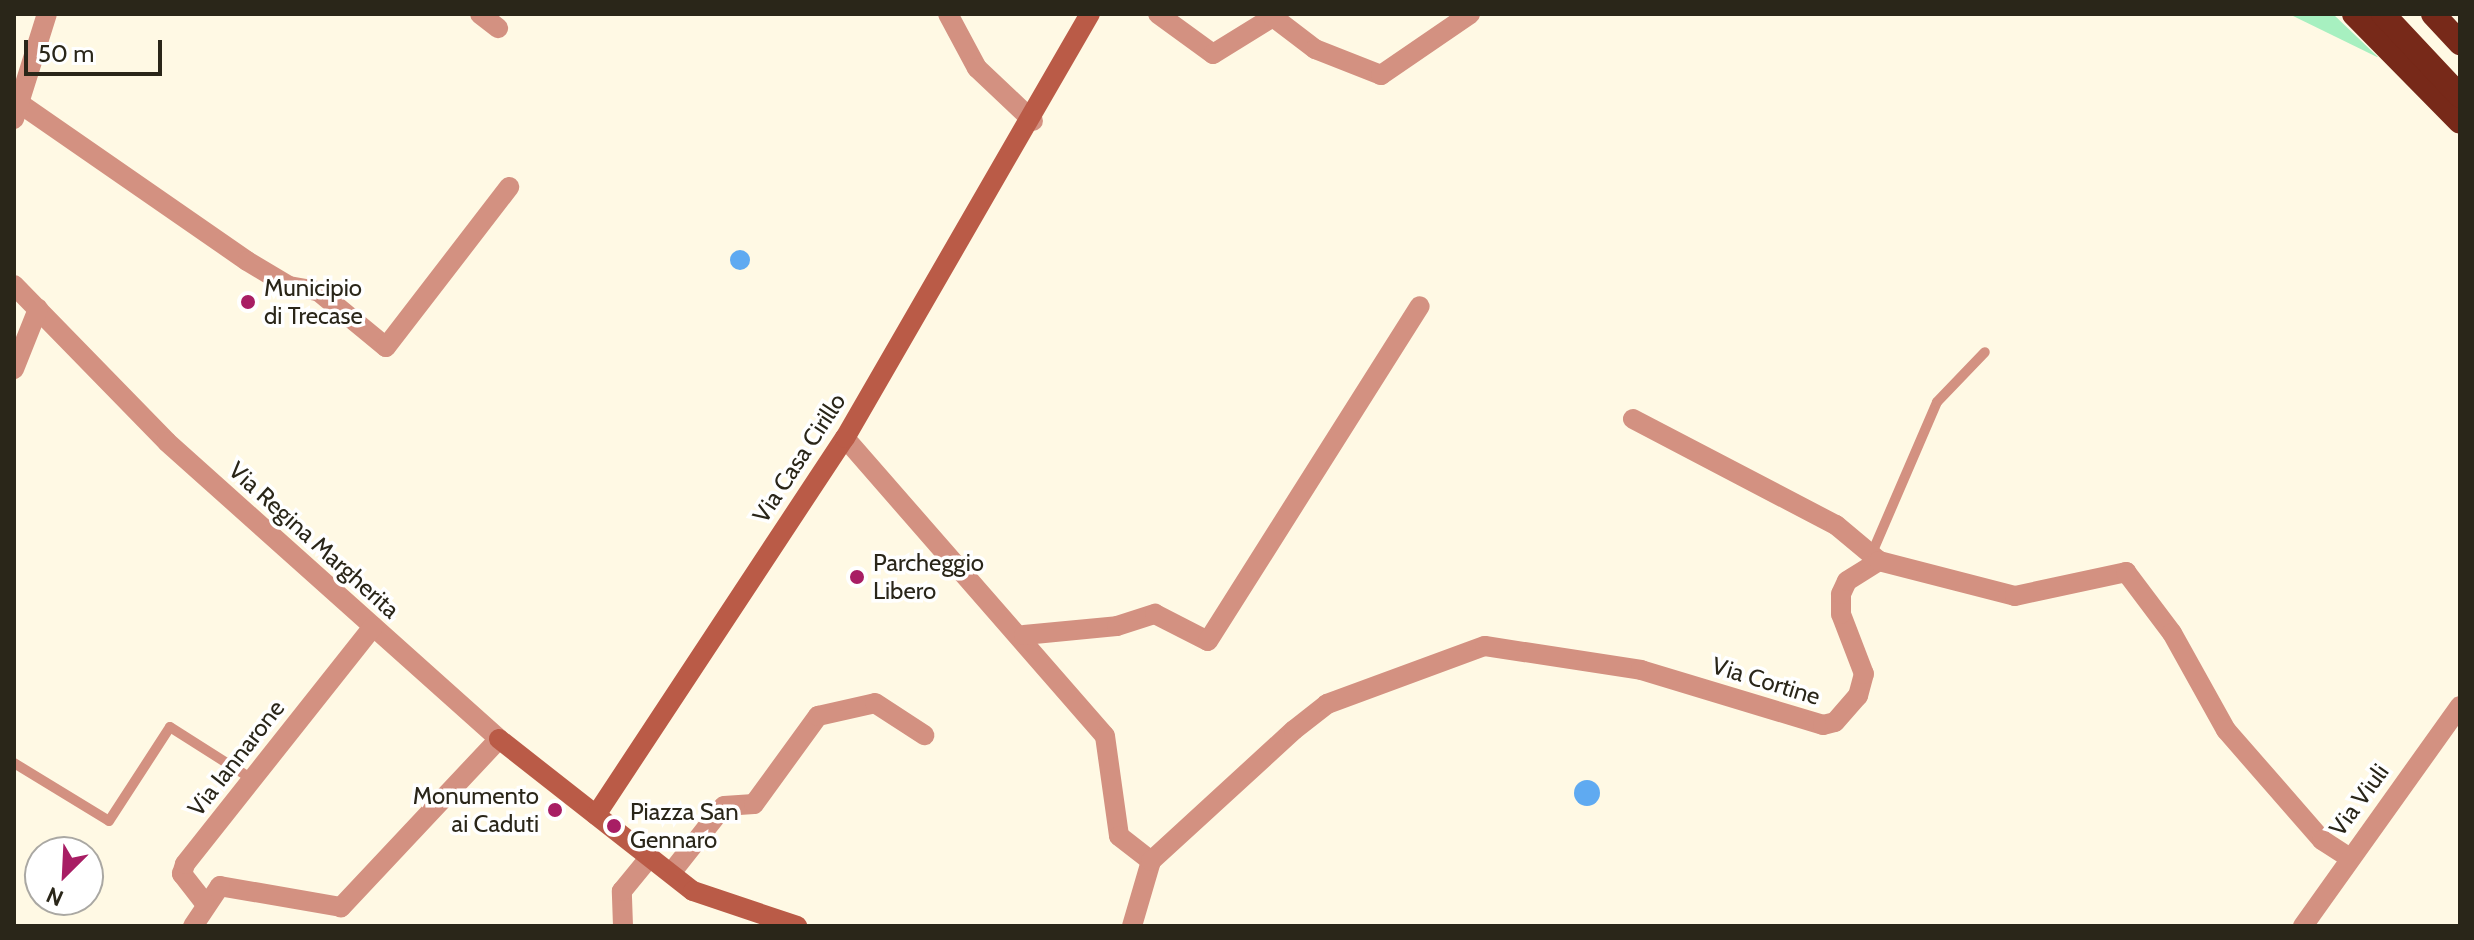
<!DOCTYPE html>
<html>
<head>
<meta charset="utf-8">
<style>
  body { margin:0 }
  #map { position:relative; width:2474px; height:940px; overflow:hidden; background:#fff9e4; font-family:Cabin,sans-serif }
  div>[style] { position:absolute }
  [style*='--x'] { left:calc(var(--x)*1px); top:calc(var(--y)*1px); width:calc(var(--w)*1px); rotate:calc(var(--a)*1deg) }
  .green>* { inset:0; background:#a7f0c0 }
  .water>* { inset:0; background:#5faaf1 }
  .round { border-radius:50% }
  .lane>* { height:10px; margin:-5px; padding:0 5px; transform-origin:5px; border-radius:5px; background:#d39181 }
  .street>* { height:20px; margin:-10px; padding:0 10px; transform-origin:10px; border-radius:10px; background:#d39181 }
  .secondary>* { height:20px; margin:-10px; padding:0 10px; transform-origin:10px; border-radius:10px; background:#ba5b47 }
  .highway>* { height:24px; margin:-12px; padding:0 12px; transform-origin:12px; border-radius:12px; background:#772919 }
  .dots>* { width:22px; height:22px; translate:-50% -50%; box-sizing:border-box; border:4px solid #fff; border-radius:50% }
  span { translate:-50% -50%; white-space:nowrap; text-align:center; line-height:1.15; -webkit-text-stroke:7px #fff; paint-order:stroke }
  .poi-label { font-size:24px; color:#2a2619 }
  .left { translate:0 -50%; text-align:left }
  .right { translate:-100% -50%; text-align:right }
  .street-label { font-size:24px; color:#2a2619 }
  .frame { position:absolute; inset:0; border:16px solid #2a2619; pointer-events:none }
  .north { position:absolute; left:24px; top:836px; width:80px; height:80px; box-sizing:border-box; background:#fff; border:2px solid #aaa8a3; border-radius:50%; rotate:204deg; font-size:22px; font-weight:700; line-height:32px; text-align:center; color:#2a2619 }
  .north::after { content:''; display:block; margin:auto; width:28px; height:36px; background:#a81e64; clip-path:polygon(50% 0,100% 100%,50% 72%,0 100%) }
  .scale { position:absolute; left:24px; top:40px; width:138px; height:36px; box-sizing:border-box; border:4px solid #2a2619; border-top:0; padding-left:10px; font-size:24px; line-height:28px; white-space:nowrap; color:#2a2619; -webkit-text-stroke:6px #fff; paint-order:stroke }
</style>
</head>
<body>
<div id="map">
  <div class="green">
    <div style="clip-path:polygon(2289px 14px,2333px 14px,2378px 57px,2377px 57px)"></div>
  </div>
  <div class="water">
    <div class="round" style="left:730px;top:250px;width:20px;height:20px"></div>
    <div class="round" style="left:1574px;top:780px;width:26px;height:26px"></div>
  </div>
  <div class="lane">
    <div style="--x:1872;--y:553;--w:164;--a:-66.7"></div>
    <div style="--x:1937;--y:402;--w:69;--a:-46.2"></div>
    <div style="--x:14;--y:763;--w:111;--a:31.4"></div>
    <div style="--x:109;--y:821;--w:112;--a:-57"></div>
    <div style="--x:170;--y:727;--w:97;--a:32.4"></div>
  </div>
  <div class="street">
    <div style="--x:480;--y:14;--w:23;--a:38"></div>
    <div style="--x:948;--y:14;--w:61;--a:61.8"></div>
    <div style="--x:977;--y:68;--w:77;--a:43.4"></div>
    <div style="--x:1158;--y:14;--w:68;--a:36"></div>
    <div style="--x:1213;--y:54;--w:70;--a:-31.7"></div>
    <div style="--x:1273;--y:17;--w:53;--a:37.3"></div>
    <div style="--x:1315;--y:49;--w:71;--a:21.5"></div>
    <div style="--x:1381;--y:75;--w:108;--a:-34.4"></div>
    <div style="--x:19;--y:103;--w:277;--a:34.7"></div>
    <div style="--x:247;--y:261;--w:49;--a:30.8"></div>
    <div style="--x:289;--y:286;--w:29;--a:10"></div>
    <div style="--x:318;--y:291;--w:88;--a:39.5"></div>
    <div style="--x:386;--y:347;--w:202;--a:-52.4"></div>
    <div style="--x:14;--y:119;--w:110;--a:-72.6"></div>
    <div style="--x:14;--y:285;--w:219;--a:45.7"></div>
    <div style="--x:167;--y:442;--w:445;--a:41.8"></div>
    <div style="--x:499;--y:739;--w:231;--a:133.2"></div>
    <div style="--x:341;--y:907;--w:123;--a:-170.2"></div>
    <div style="--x:220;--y:886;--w:48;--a:124"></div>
    <div style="--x:14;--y:369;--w:65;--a:-68.2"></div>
    <div style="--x:1633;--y:419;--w:229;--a:27.6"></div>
    <div style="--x:1836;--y:525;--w:56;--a:39.9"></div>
    <div style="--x:845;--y:438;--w:395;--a:48.9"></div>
    <div style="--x:1105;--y:736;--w:101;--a:82"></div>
    <div style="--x:1119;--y:836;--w:41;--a:38"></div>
    <div style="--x:1024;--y:635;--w:93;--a:-5.5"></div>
    <div style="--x:1117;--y:626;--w:40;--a:-18"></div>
    <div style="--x:1155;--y:614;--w:59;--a:27"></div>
    <div style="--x:1208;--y:641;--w:396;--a:-57.7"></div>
    <div style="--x:671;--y:873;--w:85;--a:-51.7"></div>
    <div style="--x:724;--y:806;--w:30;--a:-4"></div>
    <div style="--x:754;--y:804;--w:109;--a:-54"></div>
    <div style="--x:818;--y:716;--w:58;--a:-12.8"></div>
    <div style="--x:875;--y:703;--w:59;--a:33.1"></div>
    <div style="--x:204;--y:902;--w:36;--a:-128"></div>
    <div style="--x:182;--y:874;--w:10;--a:-73"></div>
    <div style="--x:185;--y:864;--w:303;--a:-51.6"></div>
    <div style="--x:623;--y:926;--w:35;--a:-92"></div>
    <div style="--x:622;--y:891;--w:43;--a:-50.7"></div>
    <div style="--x:1132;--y:926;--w:68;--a:-73.7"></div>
    <div style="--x:1151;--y:861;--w:194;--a:-42.5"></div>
    <div style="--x:1294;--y:730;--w:42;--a:-38.2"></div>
    <div style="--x:1327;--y:704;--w:168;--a:-20.2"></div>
    <div style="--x:1485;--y:646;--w:158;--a:8.7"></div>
    <div style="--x:1641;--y:670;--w:190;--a:16.8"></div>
    <div style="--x:1823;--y:725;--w:12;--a:-14"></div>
    <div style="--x:1835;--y:722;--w:35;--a:-49"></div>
    <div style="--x:1858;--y:696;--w:23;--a:-75"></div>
    <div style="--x:1864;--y:674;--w:64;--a:-111"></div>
    <div style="--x:1841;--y:614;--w:20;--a:-90"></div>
    <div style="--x:1841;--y:594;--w:14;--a:-65"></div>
    <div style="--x:1847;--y:581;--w:38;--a:-32"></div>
    <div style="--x:1879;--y:561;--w:140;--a:14.4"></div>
    <div style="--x:2015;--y:596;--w:114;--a:-12.2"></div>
    <div style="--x:2126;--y:572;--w:76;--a:53"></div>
    <div style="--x:2172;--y:633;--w:111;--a:60.9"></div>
    <div style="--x:2226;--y:730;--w:146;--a:48.9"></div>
    <div style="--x:2322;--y:840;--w:33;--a:33"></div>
    <div style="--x:2303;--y:926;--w:270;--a:-54.5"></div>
  </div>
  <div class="secondary">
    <div style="--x:499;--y:739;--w:246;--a:38.1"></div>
    <div style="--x:693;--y:891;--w:110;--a:18.6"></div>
    <div style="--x:596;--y:815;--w:452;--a:-56.6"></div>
    <div style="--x:845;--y:438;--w:490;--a:-60"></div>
  </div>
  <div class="highway">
    <div style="--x:2354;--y:14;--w:151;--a:45.5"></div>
    <div style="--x:2383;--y:14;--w:112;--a:46.8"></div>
    <div style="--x:2433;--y:14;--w:40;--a:47"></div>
  </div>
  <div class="dots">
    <div style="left:248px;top:302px;background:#a81e64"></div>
    <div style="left:857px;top:577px;background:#a81e64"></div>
    <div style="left:555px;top:810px;background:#a81e64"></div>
    <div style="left:614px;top:826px;background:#a81e64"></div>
  </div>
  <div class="poi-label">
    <span class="left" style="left:264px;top:302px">Municipio<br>di Trecase</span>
    <span class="left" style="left:873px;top:577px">Parcheggio<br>Libero</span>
    <span class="right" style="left:539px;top:810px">Monumento<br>ai Caduti</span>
    <span class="left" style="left:630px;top:826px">Piazza San<br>Gennaro</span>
  </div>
  <div class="street-label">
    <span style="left:799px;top:458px;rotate:-57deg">Via Casa Cirillo</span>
    <span style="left:314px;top:540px;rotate:42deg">Via Regina Margherita</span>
    <span style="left:1766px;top:681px;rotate:17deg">Via Cortine</span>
    <span style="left:236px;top:758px;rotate:-52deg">Via Iannarone</span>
    <span style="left:2359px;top:800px;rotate:-54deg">Via Viuli</span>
  </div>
  <div class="frame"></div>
  <div class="north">N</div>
  <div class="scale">50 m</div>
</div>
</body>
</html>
